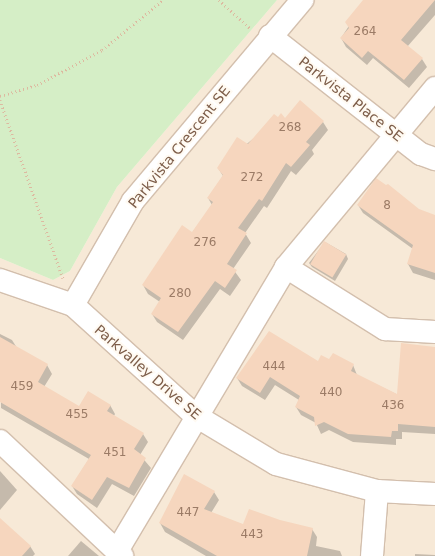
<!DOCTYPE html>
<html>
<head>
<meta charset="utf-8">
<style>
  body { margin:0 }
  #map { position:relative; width:435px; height:556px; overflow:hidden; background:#fef7ea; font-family:"DejaVu Sans",sans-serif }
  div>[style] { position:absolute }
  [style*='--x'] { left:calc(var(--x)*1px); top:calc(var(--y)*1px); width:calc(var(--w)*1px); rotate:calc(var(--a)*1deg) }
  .residential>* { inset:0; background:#f7e9d7 }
  .green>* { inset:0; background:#d5eec6 }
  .shadow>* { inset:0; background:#0003 }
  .building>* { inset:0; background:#f6d6be; transform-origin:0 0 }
  .path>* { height:2.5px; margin-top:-1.25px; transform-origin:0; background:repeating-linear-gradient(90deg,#ddb9a0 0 1px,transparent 0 4px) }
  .roads { filter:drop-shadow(1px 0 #d3bfad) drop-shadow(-1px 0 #d3bfad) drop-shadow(0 1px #d3bfad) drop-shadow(0 -1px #d3bfad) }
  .minor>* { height:22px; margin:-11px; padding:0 11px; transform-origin:11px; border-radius:11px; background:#fff }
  span { translate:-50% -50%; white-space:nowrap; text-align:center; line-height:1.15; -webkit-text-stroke:4px #fffaf2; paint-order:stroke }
  .number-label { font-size:12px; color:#9b7b66 }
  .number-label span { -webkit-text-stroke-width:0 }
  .street-label { font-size:14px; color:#7d5d49 }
</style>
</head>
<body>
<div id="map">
  <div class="residential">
    <div style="clip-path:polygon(277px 0,435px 0,435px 556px,0 556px,0 258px,53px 280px,70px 271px,117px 187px)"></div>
  </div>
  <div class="green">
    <div style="clip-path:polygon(0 0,277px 0,117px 187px,70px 271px,53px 280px,0 258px)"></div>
  </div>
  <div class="shadow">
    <div style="clip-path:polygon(366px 0,435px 0,435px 15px,407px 47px,422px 59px,427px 67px,409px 88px,373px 58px,367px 65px,346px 47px,341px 38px)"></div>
    <div style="clip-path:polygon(300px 102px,323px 122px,328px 130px,312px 150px,314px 154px,296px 175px,291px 171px,267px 208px,264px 206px,245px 233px,251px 243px,233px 269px,241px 280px,230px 296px,220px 289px,183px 340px,157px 322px,152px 314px,160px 302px,148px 294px,143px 285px,192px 233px,212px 205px,208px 198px,223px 176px,218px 168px,278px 118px,285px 119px)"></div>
    <div style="clip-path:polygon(358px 205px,418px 210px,435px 216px,435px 280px,413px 273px,408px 264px,413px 249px,363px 213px)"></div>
    <div style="clip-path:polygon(325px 242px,346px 254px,348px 259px,335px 281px,312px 267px,309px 263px)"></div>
    <div style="clip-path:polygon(0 334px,12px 340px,17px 348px,47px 365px,52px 374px,44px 387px,79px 407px,110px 405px,115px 414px,114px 416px,143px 434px,148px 442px,140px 455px,151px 468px,134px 496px,112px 484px,97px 508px,77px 494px,72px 486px,89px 459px,1px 408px)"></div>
    <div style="clip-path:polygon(435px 348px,435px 434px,402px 432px,402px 439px,396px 439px,396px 445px,353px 442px,329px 430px,321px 434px,316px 423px,301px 415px,296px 407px,299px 400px,275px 385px,265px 400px,242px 386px,237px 378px,329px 361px,353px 365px,357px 375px,398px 395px)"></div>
    <div style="clip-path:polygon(0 471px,17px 490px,0 510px)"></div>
    <div style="clip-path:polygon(214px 492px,219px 500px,211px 513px,244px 525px,279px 521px,312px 529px,317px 537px,316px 546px,340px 551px,342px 556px,206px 556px,165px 532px,160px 523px)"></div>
    <div style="clip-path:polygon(0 520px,30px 546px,35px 554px,33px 556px,0 556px)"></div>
    <div style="clip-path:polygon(81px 541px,99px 556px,68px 556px)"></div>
    <div style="clip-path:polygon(415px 554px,435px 555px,435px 556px,415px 556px)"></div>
  </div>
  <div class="building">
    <div style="clip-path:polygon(363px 0,435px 0,401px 40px,423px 58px,404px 80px,368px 51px,362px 58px,340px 38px,349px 28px,345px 22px)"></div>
    <div style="clip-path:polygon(300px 100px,324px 121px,306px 142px,310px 145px,291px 167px,286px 163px,262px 201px,259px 199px,238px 228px,247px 233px,227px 264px,237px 270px,225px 288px,215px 281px,178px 332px,151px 314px,161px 298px,142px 285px,182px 225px,192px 232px,213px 202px,207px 198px,223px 175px,217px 168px,237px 137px,248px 144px,274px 114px,278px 117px,281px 113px,285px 118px)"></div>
    <div style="clip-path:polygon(376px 178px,386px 185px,388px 184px,419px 209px,435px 215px,435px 273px,407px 264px,413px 245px,357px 205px)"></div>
    <div style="left:324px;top:241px;width:26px;height:27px;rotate:31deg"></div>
    <div style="clip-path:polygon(269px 331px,318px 361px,321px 355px,329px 359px,333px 353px,354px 364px,351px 371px,397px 394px,401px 343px,435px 347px,435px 427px,398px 424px,398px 431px,392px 431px,391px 437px,348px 434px,324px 422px,315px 426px,314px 417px,295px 407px,300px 396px,270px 377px,260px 393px,236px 378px)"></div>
    <div style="clip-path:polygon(0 337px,48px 364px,38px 382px,79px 406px,88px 391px,111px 405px,107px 411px,144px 433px,134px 449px,146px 458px,129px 488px,107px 477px,92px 500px,71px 486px,91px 455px,0 402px)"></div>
    <div style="clip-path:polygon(184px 474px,215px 491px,204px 509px,243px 524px,249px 509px,280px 520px,313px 528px,307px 556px,217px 556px,159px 523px)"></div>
    <div style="clip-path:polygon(0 518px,31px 546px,22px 556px,0 556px)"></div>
  </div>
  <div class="path">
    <div style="--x:219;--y:0;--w:42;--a:42.1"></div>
    <div style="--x:0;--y:96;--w:39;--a:-17"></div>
    <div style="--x:37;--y:85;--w:74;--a:-28.3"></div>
    <div style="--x:102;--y:50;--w:79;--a:-39.3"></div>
    <div style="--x:0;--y:100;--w:189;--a:70.5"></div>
  </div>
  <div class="roads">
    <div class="minor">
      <div style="--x:270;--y:36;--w:159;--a:38.1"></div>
      <div style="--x:395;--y:134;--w:33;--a:38"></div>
      <div style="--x:421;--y:154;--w:15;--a:20"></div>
      <div style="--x:286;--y:267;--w:117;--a:32.1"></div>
      <div style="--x:385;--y:329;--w:50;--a:3.4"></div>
      <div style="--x:0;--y:280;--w:77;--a:18.9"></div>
      <div style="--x:73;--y:305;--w:166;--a:42.1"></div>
      <div style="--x:196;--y:416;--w:93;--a:31"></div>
      <div style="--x:276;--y:464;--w:105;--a:15"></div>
      <div style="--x:377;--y:491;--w:58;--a:3"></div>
      <div style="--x:73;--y:305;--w:120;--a:-60"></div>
      <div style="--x:133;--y:201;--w:263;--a:-49.9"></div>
      <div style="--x:0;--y:441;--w:168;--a:43.3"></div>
      <div style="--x:117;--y:551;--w:330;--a:-59.2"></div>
      <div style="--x:286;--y:267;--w:233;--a:-50.2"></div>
      <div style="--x:372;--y:556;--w:65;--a:-85.6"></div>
    </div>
  </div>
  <div class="number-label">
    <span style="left:365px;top:32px">264</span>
    <span style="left:290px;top:128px">268</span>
    <span style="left:252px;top:178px">272</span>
    <span style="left:387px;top:206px">8</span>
    <span style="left:205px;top:243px">276</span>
    <span style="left:180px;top:294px">280</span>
    <span style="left:274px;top:367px">444</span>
    <span style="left:22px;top:387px">459</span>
    <span style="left:331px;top:393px">440</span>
    <span style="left:393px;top:406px">436</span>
    <span style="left:77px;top:415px">455</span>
    <span style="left:115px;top:453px">451</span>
    <span style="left:188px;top:513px">447</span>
    <span style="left:252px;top:535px">443</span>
  </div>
  <div class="street-label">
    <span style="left:351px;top:99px;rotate:38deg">Parkvista Place SE</span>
    <span style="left:179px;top:147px;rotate:-51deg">Parkvista Crescent SE</span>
    <span style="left:148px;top:372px;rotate:41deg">Parkvalley Drive SE</span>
  </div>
</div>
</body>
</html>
